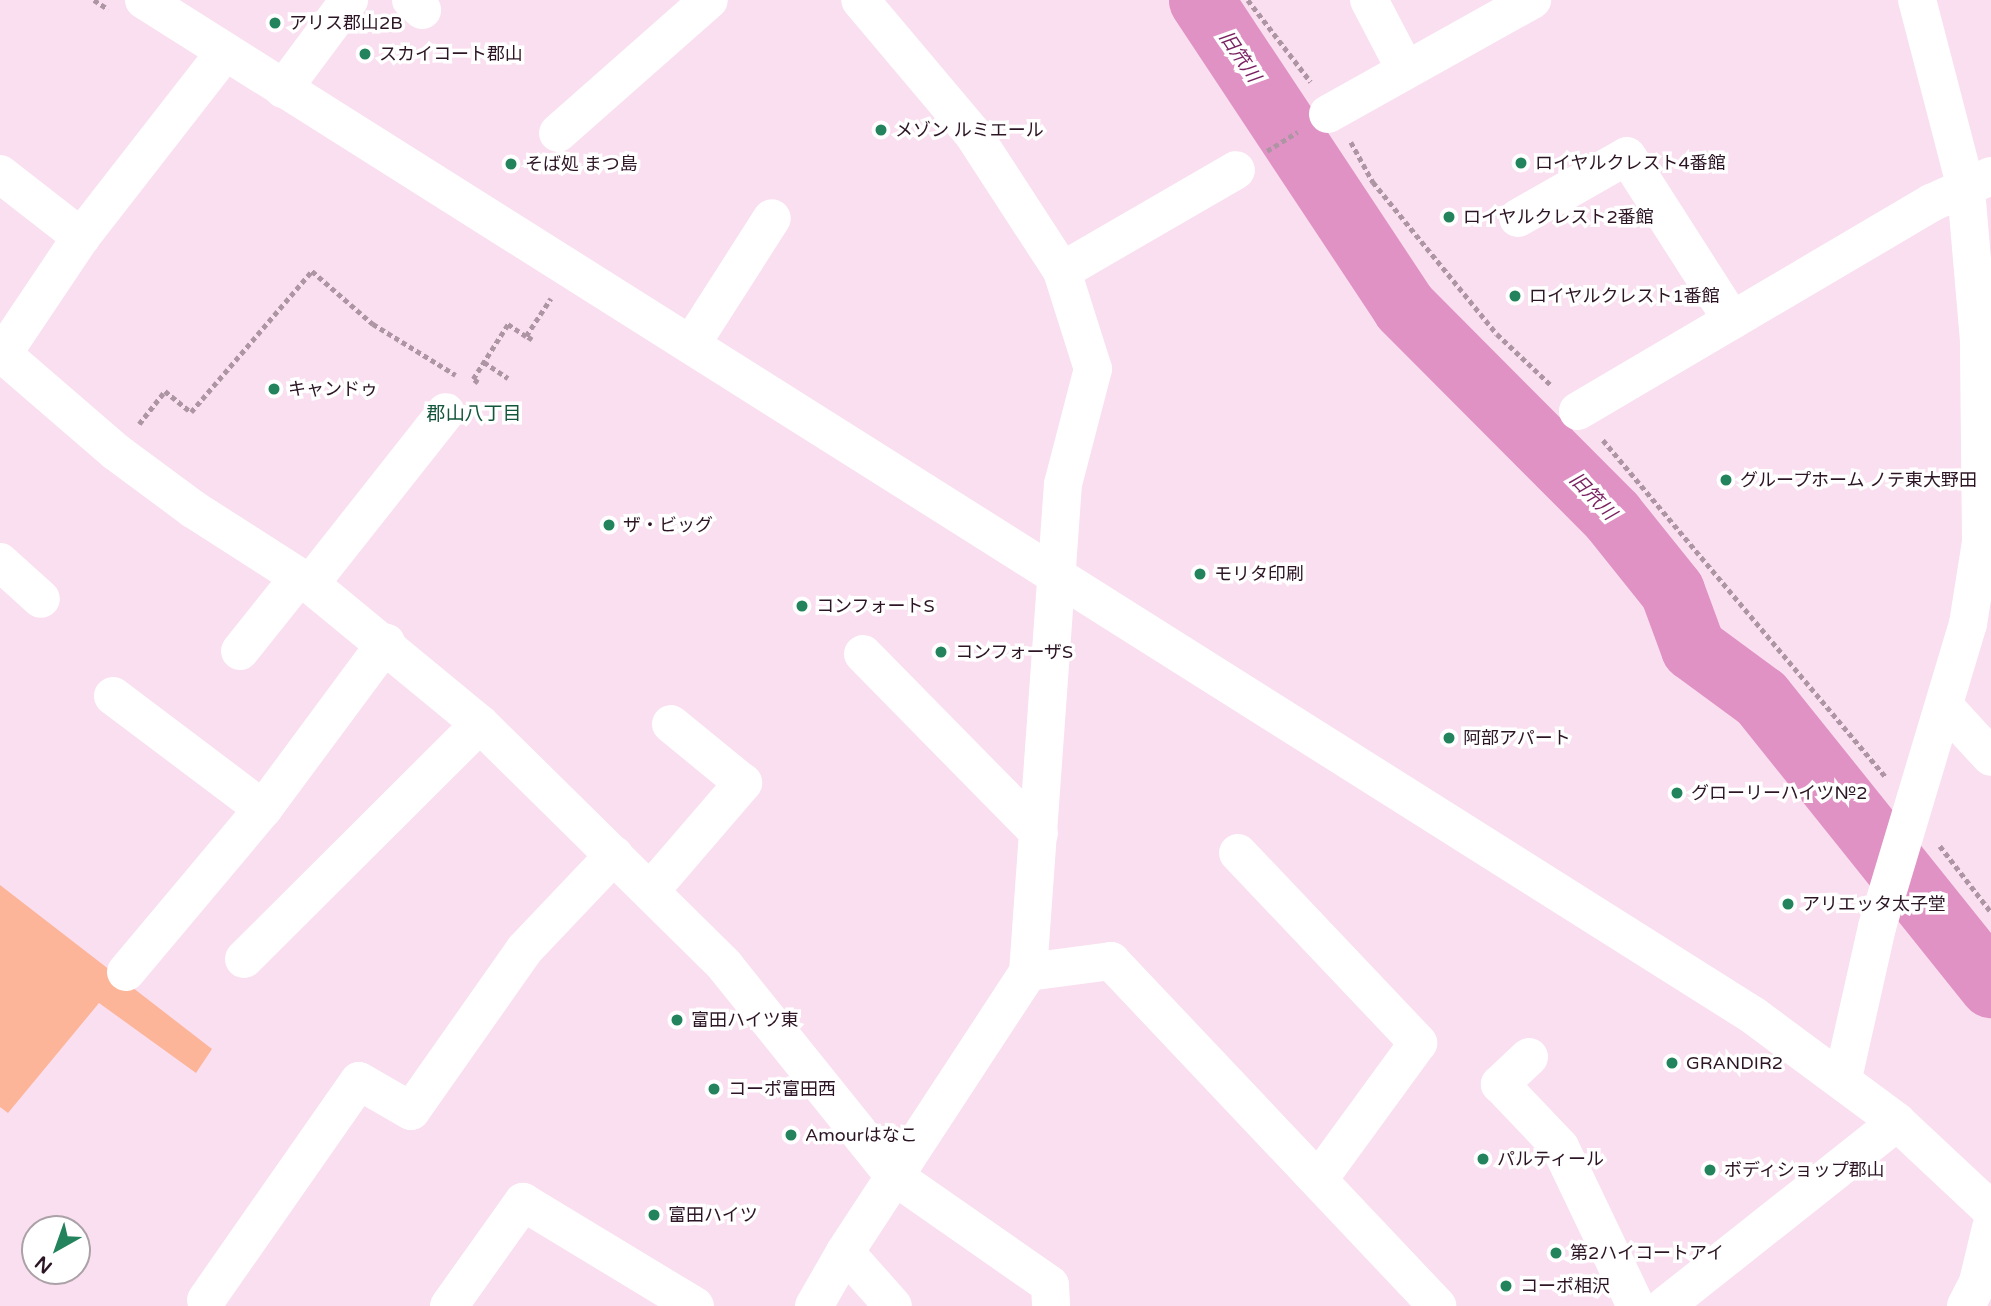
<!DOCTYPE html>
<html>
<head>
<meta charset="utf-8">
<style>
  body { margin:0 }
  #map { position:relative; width:1991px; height:1306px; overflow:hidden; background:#f9dfef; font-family:"Varela Round","Noto Sans JP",sans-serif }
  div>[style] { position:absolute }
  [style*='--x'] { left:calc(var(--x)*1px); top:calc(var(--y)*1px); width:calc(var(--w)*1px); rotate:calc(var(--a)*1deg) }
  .green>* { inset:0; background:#fdb59a }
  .river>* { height:65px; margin:-32.5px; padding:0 32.5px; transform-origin:32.5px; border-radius:32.5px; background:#e092c4 }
  .path>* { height:4.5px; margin-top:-2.25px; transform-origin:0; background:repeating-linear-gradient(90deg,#ae95a4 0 5px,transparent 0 8.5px) }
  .minor>* { height:38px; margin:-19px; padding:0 19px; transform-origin:19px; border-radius:19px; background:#fff }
  .tertiary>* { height:38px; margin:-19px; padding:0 19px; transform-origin:19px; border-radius:19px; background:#fff }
  .dots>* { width:19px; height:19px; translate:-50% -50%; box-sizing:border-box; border:4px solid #fff; border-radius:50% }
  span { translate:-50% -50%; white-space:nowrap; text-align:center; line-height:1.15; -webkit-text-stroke:7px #fff; paint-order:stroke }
  .poi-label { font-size:18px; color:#2c1524 }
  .left { translate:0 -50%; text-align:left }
  .water-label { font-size:19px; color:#791f60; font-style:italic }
  .neighbourhood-label { font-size:19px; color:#13563b }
  .north { position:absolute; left:21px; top:1215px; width:70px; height:70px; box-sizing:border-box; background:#fff; border:2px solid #aba1a7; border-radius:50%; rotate:220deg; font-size:19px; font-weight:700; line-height:28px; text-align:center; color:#2c1524 }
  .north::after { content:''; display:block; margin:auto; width:24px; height:32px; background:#22835c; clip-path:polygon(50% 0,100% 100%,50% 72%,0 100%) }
</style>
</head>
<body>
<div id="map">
  <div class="green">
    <div style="clip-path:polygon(0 885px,212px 1049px,196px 1073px,99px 1003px,8px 1113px,0 1107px)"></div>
  </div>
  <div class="river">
    <div style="--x:1201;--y:0;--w:368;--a:56.5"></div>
    <div style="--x:1404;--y:307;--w:295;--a:45.1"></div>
    <div style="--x:1612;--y:516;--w:96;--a:51.3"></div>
    <div style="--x:1672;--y:591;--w:61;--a:69.8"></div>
    <div style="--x:1693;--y:648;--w:84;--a:36.3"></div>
    <div style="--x:1761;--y:698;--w:368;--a:51.3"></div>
  </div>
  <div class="path">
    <div style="--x:94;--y:0;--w:17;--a:33"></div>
    <div style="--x:1248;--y:0;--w:103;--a:52.5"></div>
    <div style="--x:1351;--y:142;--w:46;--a:61.2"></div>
    <div style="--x:1373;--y:182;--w:196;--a:50.8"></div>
    <div style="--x:1497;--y:334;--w:74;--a:43.4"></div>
    <div style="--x:1267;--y:151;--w:36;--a:-32"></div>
    <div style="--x:532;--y:340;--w:7;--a:-146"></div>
    <div style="--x:526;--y:336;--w:45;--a:-56.7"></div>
    <div style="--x:484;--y:362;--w:29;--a:34"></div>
    <div style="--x:478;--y:383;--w:6;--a:-141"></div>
    <div style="--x:473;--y:379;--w:65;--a:-57.5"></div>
    <div style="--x:508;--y:324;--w:22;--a:34"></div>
    <div style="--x:139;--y:424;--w:42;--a:-51.8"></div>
    <div style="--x:165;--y:391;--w:33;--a:39"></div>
    <div style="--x:191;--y:412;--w:186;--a:-49.4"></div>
    <div style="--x:312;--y:271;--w:81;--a:41"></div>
    <div style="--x:373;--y:324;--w:97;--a:31.6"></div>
    <div style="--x:1603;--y:440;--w:439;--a:50"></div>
    <div style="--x:1940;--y:846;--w:83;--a:52.3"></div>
  </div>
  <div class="minor">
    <div style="--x:411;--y:0;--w:15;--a:42"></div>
    <div style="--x:1369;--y:0;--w:78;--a:62.4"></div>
    <div style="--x:283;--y:89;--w:111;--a:-53.4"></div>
    <div style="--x:1328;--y:114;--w:234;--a:-29.2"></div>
    <div style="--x:558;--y:133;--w:201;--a:-41.4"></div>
    <div style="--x:0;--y:174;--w:103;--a:37.9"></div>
    <div style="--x:1518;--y:218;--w:125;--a:-29.6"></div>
    <div style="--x:1627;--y:156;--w:195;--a:57.4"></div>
    <div style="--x:1062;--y:271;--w:201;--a:-30.1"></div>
    <div style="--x:692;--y:343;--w:148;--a:-57.4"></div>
    <div style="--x:0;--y:352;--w:153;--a:40.8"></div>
    <div style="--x:116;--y:452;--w:96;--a:36.5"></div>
    <div style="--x:193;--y:509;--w:139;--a:32.7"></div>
    <div style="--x:310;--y:584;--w:220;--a:39.5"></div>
    <div style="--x:480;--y:724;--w:344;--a:44.6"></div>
    <div style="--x:725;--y:966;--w:270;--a:51.2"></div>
    <div style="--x:894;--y:1176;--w:190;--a:34.9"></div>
    <div style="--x:1050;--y:1285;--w:21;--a:87"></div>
    <div style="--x:0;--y:358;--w:146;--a:-56.2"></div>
    <div style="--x:81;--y:237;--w:234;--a:-52.1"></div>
    <div style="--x:1578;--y:411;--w:410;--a:-30.5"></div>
    <div style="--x:1931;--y:203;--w:66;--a:-24.2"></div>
    <div style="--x:0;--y:562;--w:55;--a:42.1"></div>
    <div style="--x:310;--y:584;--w:219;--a:-51.7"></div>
    <div style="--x:240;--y:651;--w:95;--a:-51.4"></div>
    <div style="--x:863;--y:654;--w:251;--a:45.5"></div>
    <div style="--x:113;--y:696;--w:188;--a:37"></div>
    <div style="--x:1944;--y:706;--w:69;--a:47.3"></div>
    <div style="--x:1238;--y:853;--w:262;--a:46.5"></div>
    <div style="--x:1418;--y:1043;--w:168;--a:126.1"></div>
    <div style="--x:650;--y:891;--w:143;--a:-49.3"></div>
    <div style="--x:743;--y:783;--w:93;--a:-140.7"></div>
    <div style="--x:244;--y:959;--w:333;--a:-44.9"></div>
    <div style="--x:126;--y:972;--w:213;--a:-50"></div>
    <div style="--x:263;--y:809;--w:207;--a:-53.5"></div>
    <div style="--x:1028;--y:972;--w:84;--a:-7.5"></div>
    <div style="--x:1111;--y:961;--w:475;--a:46.6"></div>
    <div style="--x:1529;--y:1057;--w:40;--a:137"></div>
    <div style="--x:1500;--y:1084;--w:87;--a:46.4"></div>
    <div style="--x:1560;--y:1147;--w:176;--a:64.5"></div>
    <div style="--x:845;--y:1252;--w:72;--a:48.4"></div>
    <div style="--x:206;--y:1300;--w:267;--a:-55.1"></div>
    <div style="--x:359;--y:1081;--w:60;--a:30"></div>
    <div style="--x:411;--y:1111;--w:197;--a:-54.9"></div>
    <div style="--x:524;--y:950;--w:131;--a:-46.5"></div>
    <div style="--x:449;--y:1306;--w:128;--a:-54.6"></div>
    <div style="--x:523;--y:1202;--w:201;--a:31.2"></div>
    <div style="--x:814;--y:1306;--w:62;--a:-60.1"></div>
    <div style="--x:845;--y:1252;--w:334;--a:-56.8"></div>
    <div style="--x:1028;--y:972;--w:489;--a:-85.9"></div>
    <div style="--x:1063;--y:484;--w:119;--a:-75.4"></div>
    <div style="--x:1093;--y:369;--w:103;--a:-107.6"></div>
    <div style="--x:1062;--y:271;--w:163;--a:-123"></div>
    <div style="--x:973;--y:134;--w:175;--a:-130.1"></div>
    <div style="--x:1665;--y:1306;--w:296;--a:-38.4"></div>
    <div style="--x:1966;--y:1306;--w:27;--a:-63"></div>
    <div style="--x:1978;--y:1282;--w:56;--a:-76.5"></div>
  </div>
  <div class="tertiary">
    <div style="--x:144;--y:0;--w:1904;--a:32.25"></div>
    <div style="--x:1754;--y:1016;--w:178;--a:36.5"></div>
    <div style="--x:1897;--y:1122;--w:129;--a:43.1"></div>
    <div style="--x:1843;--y:1078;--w:155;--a:-77.3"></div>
    <div style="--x:1877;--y:927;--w:316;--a:-73.3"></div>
    <div style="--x:1968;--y:624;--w:83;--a:-81"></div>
    <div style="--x:1981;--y:542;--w:201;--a:-90.6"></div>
    <div style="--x:1979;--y:341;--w:154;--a:-94.9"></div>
    <div style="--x:1966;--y:188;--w:194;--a:-104.6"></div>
  </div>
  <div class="dots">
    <div style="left:275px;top:23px;background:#22835c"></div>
    <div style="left:365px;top:54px;background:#22835c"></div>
    <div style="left:881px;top:130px;background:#22835c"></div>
    <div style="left:1521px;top:163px;background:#22835c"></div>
    <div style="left:511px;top:164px;background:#22835c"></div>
    <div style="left:1449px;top:217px;background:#22835c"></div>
    <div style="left:1515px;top:296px;background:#22835c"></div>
    <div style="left:274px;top:389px;background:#22835c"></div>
    <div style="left:1726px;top:480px;background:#22835c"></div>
    <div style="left:609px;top:525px;background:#22835c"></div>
    <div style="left:1200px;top:574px;background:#22835c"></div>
    <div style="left:802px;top:606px;background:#22835c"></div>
    <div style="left:941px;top:652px;background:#22835c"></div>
    <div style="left:1449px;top:738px;background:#22835c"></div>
    <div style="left:1677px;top:793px;background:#22835c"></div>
    <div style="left:1788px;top:904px;background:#22835c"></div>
    <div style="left:677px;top:1020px;background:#22835c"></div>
    <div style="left:1672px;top:1063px;background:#22835c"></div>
    <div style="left:714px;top:1089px;background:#22835c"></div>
    <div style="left:791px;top:1135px;background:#22835c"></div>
    <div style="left:1483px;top:1159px;background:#22835c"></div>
    <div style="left:1710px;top:1170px;background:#22835c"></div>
    <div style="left:654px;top:1215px;background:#22835c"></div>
    <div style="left:1556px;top:1253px;background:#22835c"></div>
    <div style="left:1506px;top:1286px;background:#22835c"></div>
  </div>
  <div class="poi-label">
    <span class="left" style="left:289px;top:23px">アリス郡山2B</span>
    <span class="left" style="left:379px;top:54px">スカイコート郡山</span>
    <span class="left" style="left:895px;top:130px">メゾン ルミエール</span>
    <span class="left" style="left:1535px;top:163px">ロイヤルクレスト4番館</span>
    <span class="left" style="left:525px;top:164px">そば処 まつ島</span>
    <span class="left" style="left:1463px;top:217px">ロイヤルクレスト2番館</span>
    <span class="left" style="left:1529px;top:296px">ロイヤルクレスト1番館</span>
    <span class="left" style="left:288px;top:389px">キャンドゥ</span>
    <span class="left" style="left:1740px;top:480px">グループホーム ノテ東大野田</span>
    <span class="left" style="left:623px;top:525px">ザ・ビッグ</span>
    <span class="left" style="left:1214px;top:574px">モリタ印刷</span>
    <span class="left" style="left:816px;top:606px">コンフォートS</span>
    <span class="left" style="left:955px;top:652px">コンフォーザS</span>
    <span class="left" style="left:1463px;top:738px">阿部アパート</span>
    <span class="left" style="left:1691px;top:793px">グローリーハイツ№2</span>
    <span class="left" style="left:1802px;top:904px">アリエッタ太子堂</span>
    <span class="left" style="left:691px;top:1020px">富田ハイツ東</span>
    <span class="left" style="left:1686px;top:1063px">GRANDIR2</span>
    <span class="left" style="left:728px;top:1089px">コーポ富田西</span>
    <span class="left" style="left:805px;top:1135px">Amourはなこ</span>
    <span class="left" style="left:1497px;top:1159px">パルティール</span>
    <span class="left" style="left:1724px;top:1170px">ボディショップ郡山</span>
    <span class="left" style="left:668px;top:1215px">富田ハイツ</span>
    <span class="left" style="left:1570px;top:1253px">第2ハイコートアイ</span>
    <span class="left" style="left:1520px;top:1286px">コーポ相沢</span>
  </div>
  <div class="water-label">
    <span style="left:1239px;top:57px;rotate:56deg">旧笊川</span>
    <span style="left:1592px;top:497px;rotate:46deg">旧笊川</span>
  </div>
  <div class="neighbourhood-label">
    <span style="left:474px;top:415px">郡山八丁目</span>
  </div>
  <div class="north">N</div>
</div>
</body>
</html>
